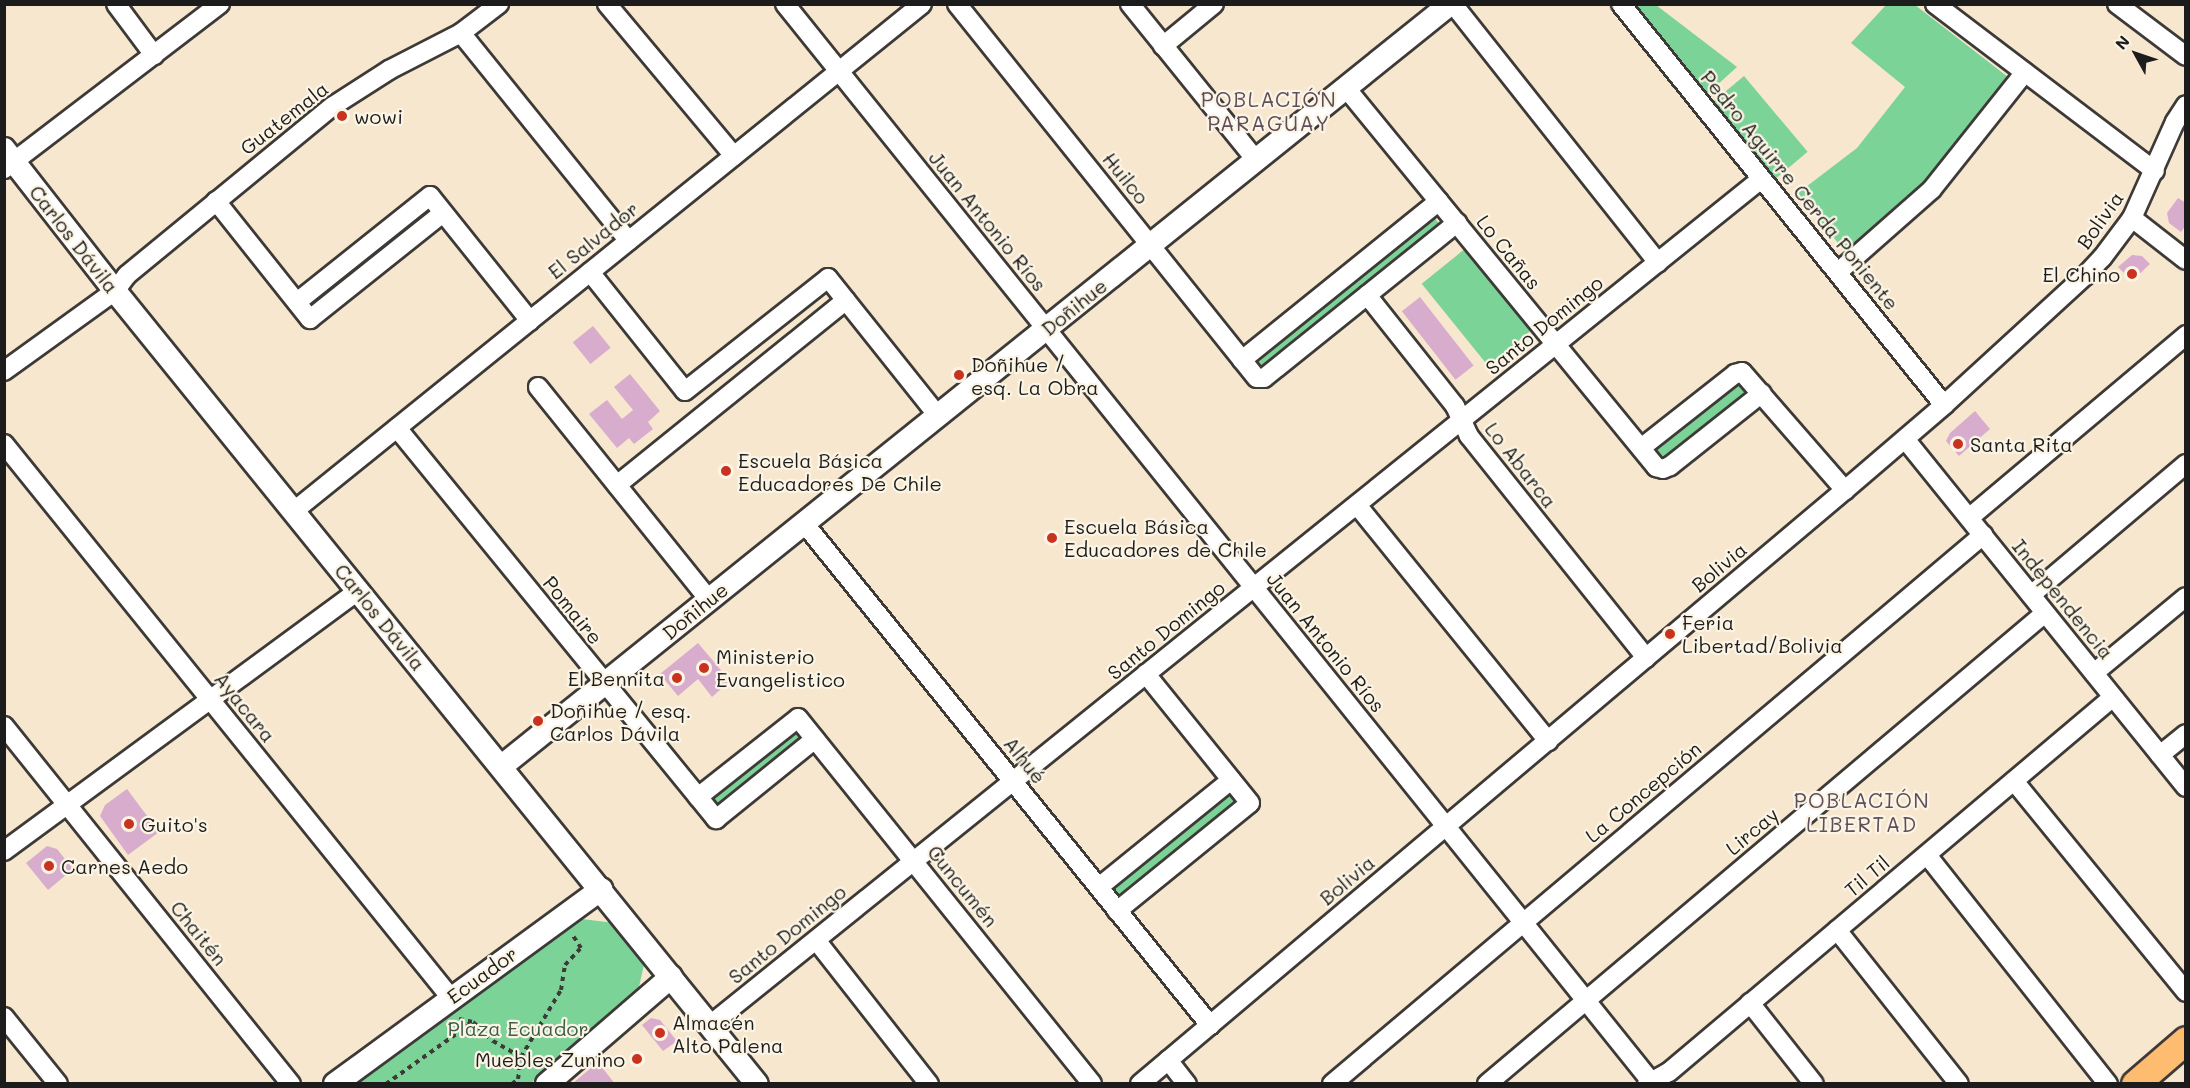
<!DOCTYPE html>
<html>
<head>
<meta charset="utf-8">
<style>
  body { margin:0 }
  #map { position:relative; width:2190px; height:1088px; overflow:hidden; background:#f7e7cf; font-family:Mali,sans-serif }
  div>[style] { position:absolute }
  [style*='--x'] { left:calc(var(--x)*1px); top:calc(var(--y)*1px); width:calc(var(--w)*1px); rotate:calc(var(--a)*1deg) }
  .green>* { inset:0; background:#7bd398; transform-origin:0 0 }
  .building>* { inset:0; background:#d8accd; transform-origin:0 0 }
  .path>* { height:4px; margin-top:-2px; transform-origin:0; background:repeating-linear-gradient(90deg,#3d3a37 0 4.5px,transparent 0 9px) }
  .roads { filter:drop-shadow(2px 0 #3d3a37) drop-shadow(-2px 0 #3d3a37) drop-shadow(0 2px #3d3a37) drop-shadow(0 -2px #3d3a37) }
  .minor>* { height:18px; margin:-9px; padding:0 9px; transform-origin:9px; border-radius:9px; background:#fff }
  .tertiary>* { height:22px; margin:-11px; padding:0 11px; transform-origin:11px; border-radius:11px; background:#fff }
  .primary>* { height:27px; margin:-13.5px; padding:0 13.5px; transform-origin:13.5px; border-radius:13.5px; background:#febc70 }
  .dots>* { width:16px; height:16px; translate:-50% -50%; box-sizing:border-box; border:3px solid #fcf5e5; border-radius:50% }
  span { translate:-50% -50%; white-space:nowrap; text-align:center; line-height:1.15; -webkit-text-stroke:4.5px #fcf5e5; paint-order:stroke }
  .poi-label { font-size:20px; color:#1c1c1c }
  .left { translate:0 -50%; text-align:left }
  .right { translate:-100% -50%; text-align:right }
  .street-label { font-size:20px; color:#1c1c1c }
  .park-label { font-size:20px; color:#3d5c47 }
  .neighbourhood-label { font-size:21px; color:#5e4e5a; letter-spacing:1.5px }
  .frame { position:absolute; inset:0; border:6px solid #1c1c1c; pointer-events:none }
  .north { position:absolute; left:2106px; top:24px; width:60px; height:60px; -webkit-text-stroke:4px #fcf5e5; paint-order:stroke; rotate:310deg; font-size:16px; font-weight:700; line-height:24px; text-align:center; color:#1c1c1c }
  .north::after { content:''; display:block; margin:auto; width:21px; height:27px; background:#1c1c1c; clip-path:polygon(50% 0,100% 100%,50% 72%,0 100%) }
</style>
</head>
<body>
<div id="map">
  <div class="green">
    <div style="clip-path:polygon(1628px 5px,1656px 5px,1737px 67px,1705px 96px)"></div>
    <div style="clip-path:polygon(1886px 5px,1915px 5px,2017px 84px,1934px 189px,1850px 258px,1798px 193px,1857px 148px,1905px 87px,1851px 43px)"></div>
    <div style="left:1744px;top:76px;width:99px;height:46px;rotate:50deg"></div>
    <div style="left:427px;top:205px;width:14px;height:152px;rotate:51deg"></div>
    <div style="left:1430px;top:213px;width:20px;height:233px;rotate:49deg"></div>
    <div style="left:1466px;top:248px;width:105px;height:57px;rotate:51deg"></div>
    <div style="clip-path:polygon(1736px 379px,1749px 393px,1665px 460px,1659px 462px,1652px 453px,1653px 448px)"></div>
    <div style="left:796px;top:725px;width:19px;height:117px;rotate:51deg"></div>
    <div style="left:1227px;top:790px;width:18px;height:150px;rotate:49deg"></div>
    <div style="clip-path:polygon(582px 919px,615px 923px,645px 960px,637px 996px,531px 1083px,353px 1084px)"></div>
  </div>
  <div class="building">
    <div style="clip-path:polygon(2178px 198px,2186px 203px,2186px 225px,2181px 232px,2169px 223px,2167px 213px)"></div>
    <div style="clip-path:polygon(2132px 255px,2142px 256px,2150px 264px,2132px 281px,2118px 267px)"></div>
    <div style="left:1420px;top:297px;width:87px;height:23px;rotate:52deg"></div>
    <div style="left:593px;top:326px;width:28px;height:26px;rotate:51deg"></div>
    <div style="clip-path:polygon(630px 374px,660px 411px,648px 422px,653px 429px,634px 444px,629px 438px,617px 448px,589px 414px,607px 400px,622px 419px,633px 410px,614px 387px)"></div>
    <div style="clip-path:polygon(1975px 411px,1990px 429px,1959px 456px,1946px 441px,1950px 433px)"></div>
    <div style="clip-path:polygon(698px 643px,730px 681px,712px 697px,698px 679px,678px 696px,660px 674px)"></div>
    <div style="clip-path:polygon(127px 789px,159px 832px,128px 855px,100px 816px,105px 805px)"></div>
    <div style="clip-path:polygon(47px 846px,57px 849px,73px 869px,48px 890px,26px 863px)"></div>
    <div style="clip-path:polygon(651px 1018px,660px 1020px,677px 1041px,663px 1051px,642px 1025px)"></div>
    <div style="clip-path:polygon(598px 1062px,615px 1084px,572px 1084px)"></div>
  </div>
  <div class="path">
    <div style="--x:459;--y:1019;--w:14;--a:12"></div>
    <div style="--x:473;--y:1022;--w:28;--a:44"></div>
    <div style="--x:493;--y:1041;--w:32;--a:30"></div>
    <div style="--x:386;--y:1084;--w:107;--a:-35.5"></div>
    <div style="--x:512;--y:1084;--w:8;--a:-40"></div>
    <div style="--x:518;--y:1079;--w:22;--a:-82"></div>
    <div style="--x:521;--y:1057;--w:78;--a:-59.2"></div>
    <div style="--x:561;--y:990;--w:25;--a:-81"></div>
    <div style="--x:565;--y:965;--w:23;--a:-47"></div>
    <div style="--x:581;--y:948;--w:17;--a:-123"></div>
  </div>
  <div class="roads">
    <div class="minor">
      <div style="--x:116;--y:4;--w:64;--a:53.3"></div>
      <div style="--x:607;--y:4;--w:198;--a:50.1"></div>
      <div style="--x:785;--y:4;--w:1386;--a:51.21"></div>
      <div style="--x:957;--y:4;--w:479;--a:51.3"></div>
      <div style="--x:1257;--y:378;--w:7;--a:0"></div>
      <div style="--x:1264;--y:378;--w:248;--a:-38.8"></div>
      <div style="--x:1130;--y:4;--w:201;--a:51.1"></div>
      <div style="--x:1453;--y:4;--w:330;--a:51.6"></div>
      <div style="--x:1621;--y:4;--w:515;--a:51.15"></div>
      <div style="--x:1935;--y:4;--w:276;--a:37.2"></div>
      <div style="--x:2117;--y:4;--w:86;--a:37"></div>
      <div style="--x:461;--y:33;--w:267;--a:51.1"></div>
      <div style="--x:1163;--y:46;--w:66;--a:-39.5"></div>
      <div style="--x:1346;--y:88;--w:490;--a:50.7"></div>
      <div style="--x:1656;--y:467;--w:7;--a:16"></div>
      <div style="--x:1663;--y:469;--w:8;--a:-23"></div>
      <div style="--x:1670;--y:466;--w:117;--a:-38.4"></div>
      <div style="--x:4;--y:169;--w:272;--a:-37.4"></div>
      <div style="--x:216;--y:201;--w:151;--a:51.5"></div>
      <div style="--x:310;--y:319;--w:170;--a:-38.6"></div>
      <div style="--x:2132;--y:218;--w:68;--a:37.9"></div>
      <div style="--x:590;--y:272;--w:152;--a:51.4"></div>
      <div style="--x:685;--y:391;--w:182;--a:-38.3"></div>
      <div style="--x:828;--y:278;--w:176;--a:51.4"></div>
      <div style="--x:1838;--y:272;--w:125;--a:-41.4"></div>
      <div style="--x:1932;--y:189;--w:149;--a:-51.5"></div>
      <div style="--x:1367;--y:295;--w:142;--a:51.6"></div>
      <div style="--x:1455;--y:406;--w:33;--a:65"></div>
      <div style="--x:1469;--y:436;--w:284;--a:51.4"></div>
      <div style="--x:297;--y:302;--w:170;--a:-38.6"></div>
      <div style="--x:430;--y:196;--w:160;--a:51.3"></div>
      <div style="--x:1242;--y:360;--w:253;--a:-38.9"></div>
      <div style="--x:4;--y:371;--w:137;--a:-35.8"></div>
      <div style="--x:115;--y:291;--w:20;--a:-53"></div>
      <div style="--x:127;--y:275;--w:266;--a:-39.4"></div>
      <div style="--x:333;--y:106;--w:67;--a:-32.7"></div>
      <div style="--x:389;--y:70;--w:81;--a:-27.2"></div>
      <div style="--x:461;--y:33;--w:48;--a:-37.3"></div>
      <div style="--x:538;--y:387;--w:273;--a:51.2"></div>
      <div style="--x:397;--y:428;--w:505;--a:50.79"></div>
      <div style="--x:716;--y:819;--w:127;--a:-38.9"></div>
      <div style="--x:1905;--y:439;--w:447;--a:51.1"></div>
      <div style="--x:4;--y:444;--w:712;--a:51.1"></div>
      <div style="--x:1641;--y:448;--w:120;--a:-38.2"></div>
      <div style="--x:1735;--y:374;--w:7;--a:-16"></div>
      <div style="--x:1742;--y:372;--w:157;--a:48.9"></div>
      <div style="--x:617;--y:485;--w:294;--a:-38.9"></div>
      <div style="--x:1357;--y:505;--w:304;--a:51"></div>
      <div style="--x:294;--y:511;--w:807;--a:-38.91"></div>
      <div style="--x:1969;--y:518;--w:284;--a:-40.1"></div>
      <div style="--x:804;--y:523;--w:646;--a:51.04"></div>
      <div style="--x:2031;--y:595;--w:203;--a:-40.2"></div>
      <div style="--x:2094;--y:673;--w:119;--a:-39.6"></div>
      <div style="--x:4;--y:726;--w:459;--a:51.3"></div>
      <div style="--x:2160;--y:755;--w:33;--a:-39"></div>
      <div style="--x:2014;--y:781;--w:272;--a:50.8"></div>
      <div style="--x:698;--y:797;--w:127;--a:-38.3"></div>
      <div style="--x:798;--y:718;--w:469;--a:51.2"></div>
      <div style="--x:4;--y:851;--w:439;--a:-36.3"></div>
      <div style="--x:1927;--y:855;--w:292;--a:51.7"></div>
      <div style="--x:1099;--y:887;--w:170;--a:-39"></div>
      <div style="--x:1117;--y:911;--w:171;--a:-39.1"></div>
      <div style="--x:1250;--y:803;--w:166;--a:-128.9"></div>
      <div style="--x:1837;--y:930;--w:196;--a:51.6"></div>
      <div style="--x:816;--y:940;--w:183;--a:51.9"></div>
      <div style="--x:1750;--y:1003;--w:103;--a:51.7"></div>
      <div style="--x:4;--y:1017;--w:86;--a:51.1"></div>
      <div style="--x:710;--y:1025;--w:1349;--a:-38.83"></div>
      <div style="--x:1168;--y:1060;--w:31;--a:52"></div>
      <div style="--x:1140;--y:1084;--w:922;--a:-40.12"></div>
      <div style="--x:1845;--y:490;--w:130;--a:-40.6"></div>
      <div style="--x:1944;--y:405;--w:191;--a:-42.5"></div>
      <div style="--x:2085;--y:276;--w:25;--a:-47"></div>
      <div style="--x:2102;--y:258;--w:50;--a:-53.1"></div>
      <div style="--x:2132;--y:218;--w:105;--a:-65.9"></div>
      <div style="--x:2175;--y:122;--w:20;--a:-57"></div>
      <div style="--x:1332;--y:1084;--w:852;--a:-40.14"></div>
      <div style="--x:1487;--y:1084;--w:730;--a:-40.17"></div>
      <div style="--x:1647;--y:1084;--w:25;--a:-29"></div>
      <div style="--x:1669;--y:1072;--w:581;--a:-40.18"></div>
    </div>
    <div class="tertiary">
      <div style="--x:4;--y:149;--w:180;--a:52"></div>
      <div style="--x:115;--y:291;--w:1020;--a:51.01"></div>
      <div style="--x:502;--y:766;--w:1216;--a:-38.79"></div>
      <div style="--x:335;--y:1084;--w:330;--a:-36.2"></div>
      <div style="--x:547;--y:1084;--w:164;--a:-40.8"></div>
    </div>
    <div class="primary">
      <div style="--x:2135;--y:1084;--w:67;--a:-40.8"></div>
    </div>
  </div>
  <div class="dots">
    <div style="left:342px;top:116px;background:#c8321e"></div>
    <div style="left:2132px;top:274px;background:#c8321e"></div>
    <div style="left:959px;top:375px;background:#c8321e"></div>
    <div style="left:1958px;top:444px;background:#c8321e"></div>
    <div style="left:726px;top:471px;background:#c8321e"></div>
    <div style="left:1052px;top:538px;background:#c8321e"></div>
    <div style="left:1670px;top:634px;background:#c8321e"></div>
    <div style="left:704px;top:668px;background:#c8321e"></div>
    <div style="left:677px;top:678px;background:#c8321e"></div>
    <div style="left:538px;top:721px;background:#c8321e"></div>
    <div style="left:129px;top:824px;background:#c8321e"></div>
    <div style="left:49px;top:866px;background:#c8321e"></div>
    <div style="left:660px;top:1033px;background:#c8321e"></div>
    <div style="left:637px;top:1059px;background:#c8321e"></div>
  </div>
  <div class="poi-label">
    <span class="left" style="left:354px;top:116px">wowi</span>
    <span class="right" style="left:2120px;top:274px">El Chino</span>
    <span class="left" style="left:971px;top:376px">Doñihue /<br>esq. La Obra</span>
    <span class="left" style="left:1970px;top:444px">Santa Rita</span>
    <span class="left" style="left:738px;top:472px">Escuela Básica<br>Educadores De Chile</span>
    <span class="left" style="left:1064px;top:538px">Escuela Básica<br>Educadores de Chile</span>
    <span class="left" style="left:1682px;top:634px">Feria<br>Libertad/Bolivia</span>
    <span class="left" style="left:716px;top:668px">Ministerio<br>Evangelistico</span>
    <span class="right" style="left:665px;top:678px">El Bennita</span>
    <span class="left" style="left:550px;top:722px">Doñihue / esq.<br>Carlos Dávila</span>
    <span class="left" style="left:141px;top:824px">Guito's</span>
    <span class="left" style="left:61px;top:866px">Carnes Aedo</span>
    <span class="left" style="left:672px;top:1034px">Almacén<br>Alto Palena</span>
    <span class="right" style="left:625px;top:1059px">Muebles Zunino</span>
  </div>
  <div class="street-label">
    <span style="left:284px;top:118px;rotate:-38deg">Guatemala</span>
    <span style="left:1126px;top:178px;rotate:51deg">Huilco</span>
    <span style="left:1800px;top:190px;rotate:51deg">Pedro Aguirre Cerda Poniente</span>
    <span style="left:2100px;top:220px;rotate:-55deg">Bolivia</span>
    <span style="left:988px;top:221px;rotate:51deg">Juan Antonio Ríos</span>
    <span style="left:74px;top:239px;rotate:52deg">Carlos Dávila</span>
    <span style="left:593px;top:240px;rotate:-39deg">El Salvador</span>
    <span style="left:1509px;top:252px;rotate:51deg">Lo Cañas</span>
    <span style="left:1074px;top:307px;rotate:-39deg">Doñihue</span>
    <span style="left:1544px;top:325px;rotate:-39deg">Santo Domingo</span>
    <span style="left:1521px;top:465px;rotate:52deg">Lo Abarca</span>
    <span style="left:1719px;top:567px;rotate:-40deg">Bolivia</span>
    <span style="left:2063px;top:599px;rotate:51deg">Independencia</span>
    <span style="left:573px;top:610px;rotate:51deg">Pomaire</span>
    <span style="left:695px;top:611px;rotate:-39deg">Doñihue</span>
    <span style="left:380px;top:617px;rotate:51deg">Carlos Dávila</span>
    <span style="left:1166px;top:630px;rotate:-39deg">Santo Domingo</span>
    <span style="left:1326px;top:642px;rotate:51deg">Juan Antonio Ríos</span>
    <span style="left:245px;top:707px;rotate:51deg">Ayacara</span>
    <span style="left:1025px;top:760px;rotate:51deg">Alhué</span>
    <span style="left:1643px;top:792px;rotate:-40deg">La Concepción</span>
    <span style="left:1752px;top:831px;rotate:-40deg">Lircay</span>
    <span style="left:1867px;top:876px;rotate:-40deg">Til Til</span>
    <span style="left:1347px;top:880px;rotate:-40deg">Bolivia</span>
    <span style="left:963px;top:886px;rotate:51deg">Cuncumén</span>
    <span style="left:199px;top:933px;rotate:51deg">Chaitén</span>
    <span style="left:787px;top:934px;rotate:-39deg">Santo Domingo</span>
    <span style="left:482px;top:975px;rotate:-36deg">Ecuador</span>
  </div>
  <div class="park-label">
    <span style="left:518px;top:1028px">Plaza Ecuador</span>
  </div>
  <div class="neighbourhood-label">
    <span style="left:1269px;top:111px">POBLACIÓN<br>PARAGUAY</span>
    <span style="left:1862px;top:812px">POBLACIÓN<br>LIBERTAD</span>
  </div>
  <div class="frame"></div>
  <div class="north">N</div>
</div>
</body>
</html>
